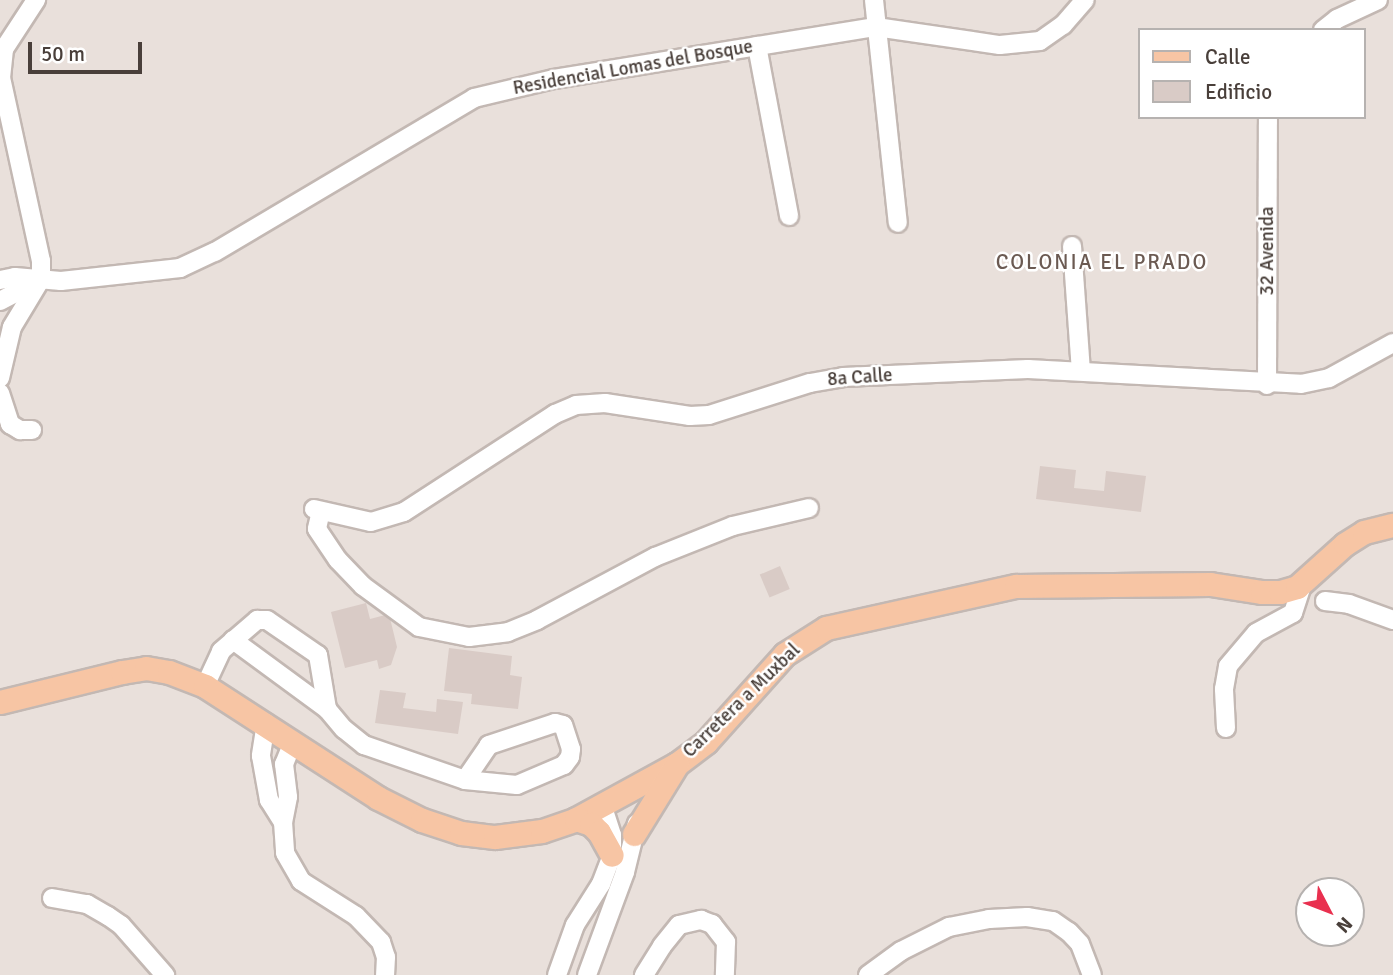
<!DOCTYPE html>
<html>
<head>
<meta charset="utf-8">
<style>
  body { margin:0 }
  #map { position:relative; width:1393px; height:975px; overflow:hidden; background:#f5f0ed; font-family:Signika,sans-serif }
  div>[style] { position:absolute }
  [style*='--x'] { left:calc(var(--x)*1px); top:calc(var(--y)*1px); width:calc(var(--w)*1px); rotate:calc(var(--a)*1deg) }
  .residential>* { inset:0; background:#e9e0db }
  .building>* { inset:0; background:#d9cbc6; transform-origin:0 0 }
  .roads { filter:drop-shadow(2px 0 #c3b8b3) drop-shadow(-2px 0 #c3b8b3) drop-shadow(0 2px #c3b8b3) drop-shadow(0 -2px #c3b8b3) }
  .minor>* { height:18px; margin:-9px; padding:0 9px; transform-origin:9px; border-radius:9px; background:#fff }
  .major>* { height:23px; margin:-11.5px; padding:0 11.5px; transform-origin:11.5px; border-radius:11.5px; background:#f7c5a4 }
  span { translate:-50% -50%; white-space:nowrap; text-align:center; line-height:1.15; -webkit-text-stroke:5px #fff; paint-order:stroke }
  .street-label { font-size:19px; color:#493f3a }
  .neighbourhood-label { font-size:21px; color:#6b5a52; letter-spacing:2px }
  .legend { position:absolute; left:1138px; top:28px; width:228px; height:91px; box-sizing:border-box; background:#fff; border:2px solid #b6b2b0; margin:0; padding:9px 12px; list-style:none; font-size:21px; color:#493f3a }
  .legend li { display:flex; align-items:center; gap:14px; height:35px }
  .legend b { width:35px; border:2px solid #b6b2b0 }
  .north { position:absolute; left:1295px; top:877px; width:70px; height:70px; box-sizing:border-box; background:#fff; border:2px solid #b6b2b0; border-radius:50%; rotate:132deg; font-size:19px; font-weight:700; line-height:28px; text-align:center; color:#493f3a }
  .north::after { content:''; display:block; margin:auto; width:24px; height:32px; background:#e9304f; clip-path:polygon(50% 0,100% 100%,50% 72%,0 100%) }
  .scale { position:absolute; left:28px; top:42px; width:114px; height:32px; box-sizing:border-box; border:4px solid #493f3a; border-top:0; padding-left:9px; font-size:21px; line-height:24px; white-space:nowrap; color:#493f3a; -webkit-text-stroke:5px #fff; paint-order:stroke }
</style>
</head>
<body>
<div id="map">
  <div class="residential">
    <div style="clip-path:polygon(evenodd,0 0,1393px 0,1393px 975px,0 975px,0 0,1139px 30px,1363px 30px,1363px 117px,1139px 117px,1139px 30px,0 0,1309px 891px,1351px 891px,1351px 933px,1309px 933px,1309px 891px)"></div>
  </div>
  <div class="building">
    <div style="clip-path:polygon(1040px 466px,1076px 470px,1074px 488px,1104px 491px,1106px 471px,1146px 476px,1141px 512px,1036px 499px)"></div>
    <div style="left:780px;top:566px;width:25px;height:22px;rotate:67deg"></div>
    <div style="clip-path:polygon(366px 603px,370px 619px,389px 614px,397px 647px,391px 665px,379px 669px,377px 660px,345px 668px,331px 612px)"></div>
    <div style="clip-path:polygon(449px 648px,512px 656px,510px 675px,522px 677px,518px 709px,471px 704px,472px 694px,444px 691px)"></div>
    <div style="clip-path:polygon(380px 690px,406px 693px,403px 708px,436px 712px,437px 699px,463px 702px,458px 734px,375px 723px)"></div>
  </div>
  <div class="roads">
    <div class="minor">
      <div style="--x:874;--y:0;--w:224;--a:83.9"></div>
      <div style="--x:1323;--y:30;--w:18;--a:-38"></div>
      <div style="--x:1337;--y:19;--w:45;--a:-24.9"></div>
      <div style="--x:757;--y:46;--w:173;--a:79.3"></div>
      <div style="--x:1072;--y:246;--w:125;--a:85.9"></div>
      <div style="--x:0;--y:280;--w:15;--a:-11"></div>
      <div style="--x:15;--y:277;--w:46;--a:5"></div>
      <div style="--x:61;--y:281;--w:120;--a:-6.2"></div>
      <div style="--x:180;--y:268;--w:38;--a:-25"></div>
      <div style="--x:215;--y:252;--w:301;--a:-30.7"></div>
      <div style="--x:474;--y:98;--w:82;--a:-13.4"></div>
      <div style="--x:554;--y:79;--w:326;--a:-9.2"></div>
      <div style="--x:876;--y:27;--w:125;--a:8.3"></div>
      <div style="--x:1000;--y:45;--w:40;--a:-5.7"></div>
      <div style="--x:1040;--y:41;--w:28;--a:-35"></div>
      <div style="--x:1063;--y:25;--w:33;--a:-49"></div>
      <div style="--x:0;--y:301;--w:43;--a:-27.8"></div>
      <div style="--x:0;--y:378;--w:52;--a:-76.8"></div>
      <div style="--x:12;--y:327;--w:56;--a:-58.9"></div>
      <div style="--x:41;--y:279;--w:18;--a:-90"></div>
      <div style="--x:41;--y:261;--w:187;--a:-102.3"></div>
      <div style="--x:1;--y:78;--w:29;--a:-84"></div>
      <div style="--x:4;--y:49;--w:59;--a:-56.9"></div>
      <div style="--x:1267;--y:385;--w:268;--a:-89.8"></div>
      <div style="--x:0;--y:393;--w:33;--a:72"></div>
      <div style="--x:10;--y:424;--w:12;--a:31"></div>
      <div style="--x:20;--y:430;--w:12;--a:0"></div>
      <div style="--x:314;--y:509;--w:58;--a:12.8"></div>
      <div style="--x:371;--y:522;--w:34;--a:-17"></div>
      <div style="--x:404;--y:512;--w:180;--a:-33"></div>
      <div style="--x:555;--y:414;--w:23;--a:-23"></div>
      <div style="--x:576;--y:405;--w:29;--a:-4"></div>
      <div style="--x:605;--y:403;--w:86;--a:8.7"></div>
      <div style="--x:690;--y:416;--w:19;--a:-3"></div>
      <div style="--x:709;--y:415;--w:106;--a:-17.6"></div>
      <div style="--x:810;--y:383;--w:34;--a:-10"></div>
      <div style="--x:843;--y:377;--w:185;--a:-2.5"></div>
      <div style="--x:1028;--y:369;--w:273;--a:3.1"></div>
      <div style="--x:1301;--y:384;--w:29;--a:-12"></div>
      <div style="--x:1329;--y:378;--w:73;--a:-28.7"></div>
      <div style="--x:321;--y:511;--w:18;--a:103"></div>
      <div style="--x:317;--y:529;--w:37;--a:56"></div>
      <div style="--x:338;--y:560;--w:36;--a:46"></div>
      <div style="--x:363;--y:586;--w:69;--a:36.2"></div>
      <div style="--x:419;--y:627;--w:51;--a:11.3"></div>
      <div style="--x:469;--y:637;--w:39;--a:-7"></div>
      <div style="--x:508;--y:632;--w:31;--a:-22"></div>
      <div style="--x:537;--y:620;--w:134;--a:-28.1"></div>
      <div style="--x:655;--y:557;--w:84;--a:-21.7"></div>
      <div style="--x:733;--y:526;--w:78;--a:-13.3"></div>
      <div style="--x:1325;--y:601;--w:24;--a:7"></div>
      <div style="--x:1349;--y:604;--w:47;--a:20"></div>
      <div style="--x:233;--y:640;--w:117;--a:36.3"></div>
      <div style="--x:327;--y:709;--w:26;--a:50"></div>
      <div style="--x:344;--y:729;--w:26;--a:39"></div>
      <div style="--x:364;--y:745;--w:107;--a:19.1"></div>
      <div style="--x:465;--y:780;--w:52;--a:5.5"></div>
      <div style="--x:517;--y:785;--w:51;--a:-23.1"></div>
      <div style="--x:564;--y:765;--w:10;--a:-53"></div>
      <div style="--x:570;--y:757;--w:8;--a:-83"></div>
      <div style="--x:571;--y:749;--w:25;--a:-108"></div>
      <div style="--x:563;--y:725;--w:8;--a:-166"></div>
      <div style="--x:555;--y:723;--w:70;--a:161.6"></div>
      <div style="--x:489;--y:745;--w:42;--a:124.4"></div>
      <div style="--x:205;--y:686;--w:38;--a:-65"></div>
      <div style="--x:221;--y:651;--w:48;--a:-40.7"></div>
      <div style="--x:257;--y:620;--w:10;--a:0"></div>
      <div style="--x:267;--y:620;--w:62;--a:34.5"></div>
      <div style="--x:318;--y:655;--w:55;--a:80.5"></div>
      <div style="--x:266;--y:723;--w:33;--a:99"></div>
      <div style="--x:261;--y:756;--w:45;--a:79.7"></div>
      <div style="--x:269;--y:800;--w:26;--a:58"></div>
      <div style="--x:1226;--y:728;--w:39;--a:-93"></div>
      <div style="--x:1224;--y:689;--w:23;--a:-80"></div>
      <div style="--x:1228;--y:666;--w:43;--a:-49.7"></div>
      <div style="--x:1256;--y:633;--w:42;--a:-28.4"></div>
      <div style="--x:1293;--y:613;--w:32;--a:-72"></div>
      <div style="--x:293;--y:742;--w:24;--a:112"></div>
      <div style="--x:284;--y:764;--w:33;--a:83"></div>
      <div style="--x:288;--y:797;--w:25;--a:101"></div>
      <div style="--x:283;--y:822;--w:31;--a:86"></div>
      <div style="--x:285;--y:853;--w:32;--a:60"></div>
      <div style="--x:301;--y:881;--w:65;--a:32.5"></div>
      <div style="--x:356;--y:916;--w:36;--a:46"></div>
      <div style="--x:381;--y:942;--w:16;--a:72"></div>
      <div style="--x:386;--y:957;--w:18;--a:93"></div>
      <div style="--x:52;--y:898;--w:36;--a:10"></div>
      <div style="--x:87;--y:904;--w:24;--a:30"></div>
      <div style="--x:108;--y:916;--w:16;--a:35"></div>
      <div style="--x:121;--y:925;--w:67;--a:48.7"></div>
      <div style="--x:557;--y:975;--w:53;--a:-70.2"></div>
      <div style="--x:575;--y:925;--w:49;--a:-57.6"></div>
      <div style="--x:601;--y:884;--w:31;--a:-69"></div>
      <div style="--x:612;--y:855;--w:20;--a:-90"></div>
      <div style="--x:612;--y:835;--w:32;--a:-108"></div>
      <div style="--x:587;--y:975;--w:110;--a:-69.7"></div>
      <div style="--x:625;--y:872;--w:50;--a:-76.2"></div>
      <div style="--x:644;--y:975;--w:34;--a:-58"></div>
      <div style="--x:662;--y:946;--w:27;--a:-51"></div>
      <div style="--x:679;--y:925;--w:23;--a:-13"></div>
      <div style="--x:701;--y:920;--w:12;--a:20"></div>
      <div style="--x:712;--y:924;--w:23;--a:52"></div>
      <div style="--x:726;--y:942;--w:33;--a:92"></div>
      <div style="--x:868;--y:975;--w:41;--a:-36"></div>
      <div style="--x:901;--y:951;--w:54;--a:-26.6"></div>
      <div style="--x:949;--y:927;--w:41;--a:-11.3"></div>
      <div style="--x:989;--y:919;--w:38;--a:-3"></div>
      <div style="--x:1027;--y:917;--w:26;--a:9"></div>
      <div style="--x:1053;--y:921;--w:19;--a:35"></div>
      <div style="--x:1069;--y:932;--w:16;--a:47"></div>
      <div style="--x:1080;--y:944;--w:33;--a:69"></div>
    </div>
    <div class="major">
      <div style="--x:0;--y:702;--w:126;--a:-13.8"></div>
      <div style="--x:122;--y:672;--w:24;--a:-9"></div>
      <div style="--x:146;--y:668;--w:23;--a:10"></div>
      <div style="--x:169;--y:672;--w:39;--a:21"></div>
      <div style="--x:205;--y:686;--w:206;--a:32.9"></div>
      <div style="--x:378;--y:798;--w:49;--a:26.6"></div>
      <div style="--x:422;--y:820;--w:41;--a:18.4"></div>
      <div style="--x:461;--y:833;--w:34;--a:7"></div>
      <div style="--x:495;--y:837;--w:47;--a:-7.3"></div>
      <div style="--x:542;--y:831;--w:36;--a:-19"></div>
      <div style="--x:576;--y:819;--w:115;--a:-28.6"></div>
      <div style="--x:677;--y:764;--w:36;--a:-37"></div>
      <div style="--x:706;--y:742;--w:118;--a:-48.1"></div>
      <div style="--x:785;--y:654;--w:49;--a:-32.4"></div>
      <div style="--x:826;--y:628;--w:195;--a:-12.5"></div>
      <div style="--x:1016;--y:586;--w:194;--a:-0.6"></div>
      <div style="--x:1210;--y:584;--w:53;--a:8.7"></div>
      <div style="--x:1262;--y:592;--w:18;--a:0"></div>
      <div style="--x:1280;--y:592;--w:18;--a:-16"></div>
      <div style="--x:1297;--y:587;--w:64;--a:-41.9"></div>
      <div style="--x:1345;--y:544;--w:22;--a:-32"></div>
      <div style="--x:1364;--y:532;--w:30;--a:-14"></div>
      <div style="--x:576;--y:819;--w:16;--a:18"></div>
      <div style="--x:591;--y:824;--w:11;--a:45"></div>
      <div style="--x:599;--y:832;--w:26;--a:61"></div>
      <div style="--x:634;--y:834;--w:82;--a:-58.4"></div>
    </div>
  </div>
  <div class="street-label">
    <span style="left:633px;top:68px;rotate:-10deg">Residencial Lomas del Bosque</span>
    <span style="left:1268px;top:251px;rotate:-90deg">32 Avenida</span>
    <span style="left:860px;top:378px;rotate:-4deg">8a Calle</span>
    <span style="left:742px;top:701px;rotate:-44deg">Carretera a Muxbal</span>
  </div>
  <div class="neighbourhood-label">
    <span style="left:1102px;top:262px">COLONIA EL PRADO</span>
  </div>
  <ul class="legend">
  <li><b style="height:9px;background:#f7c5a4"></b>Calle</li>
  <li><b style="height:19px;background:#d9cbc6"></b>Edificio</li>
  </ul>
  <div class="north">N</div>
  <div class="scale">50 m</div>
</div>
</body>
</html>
